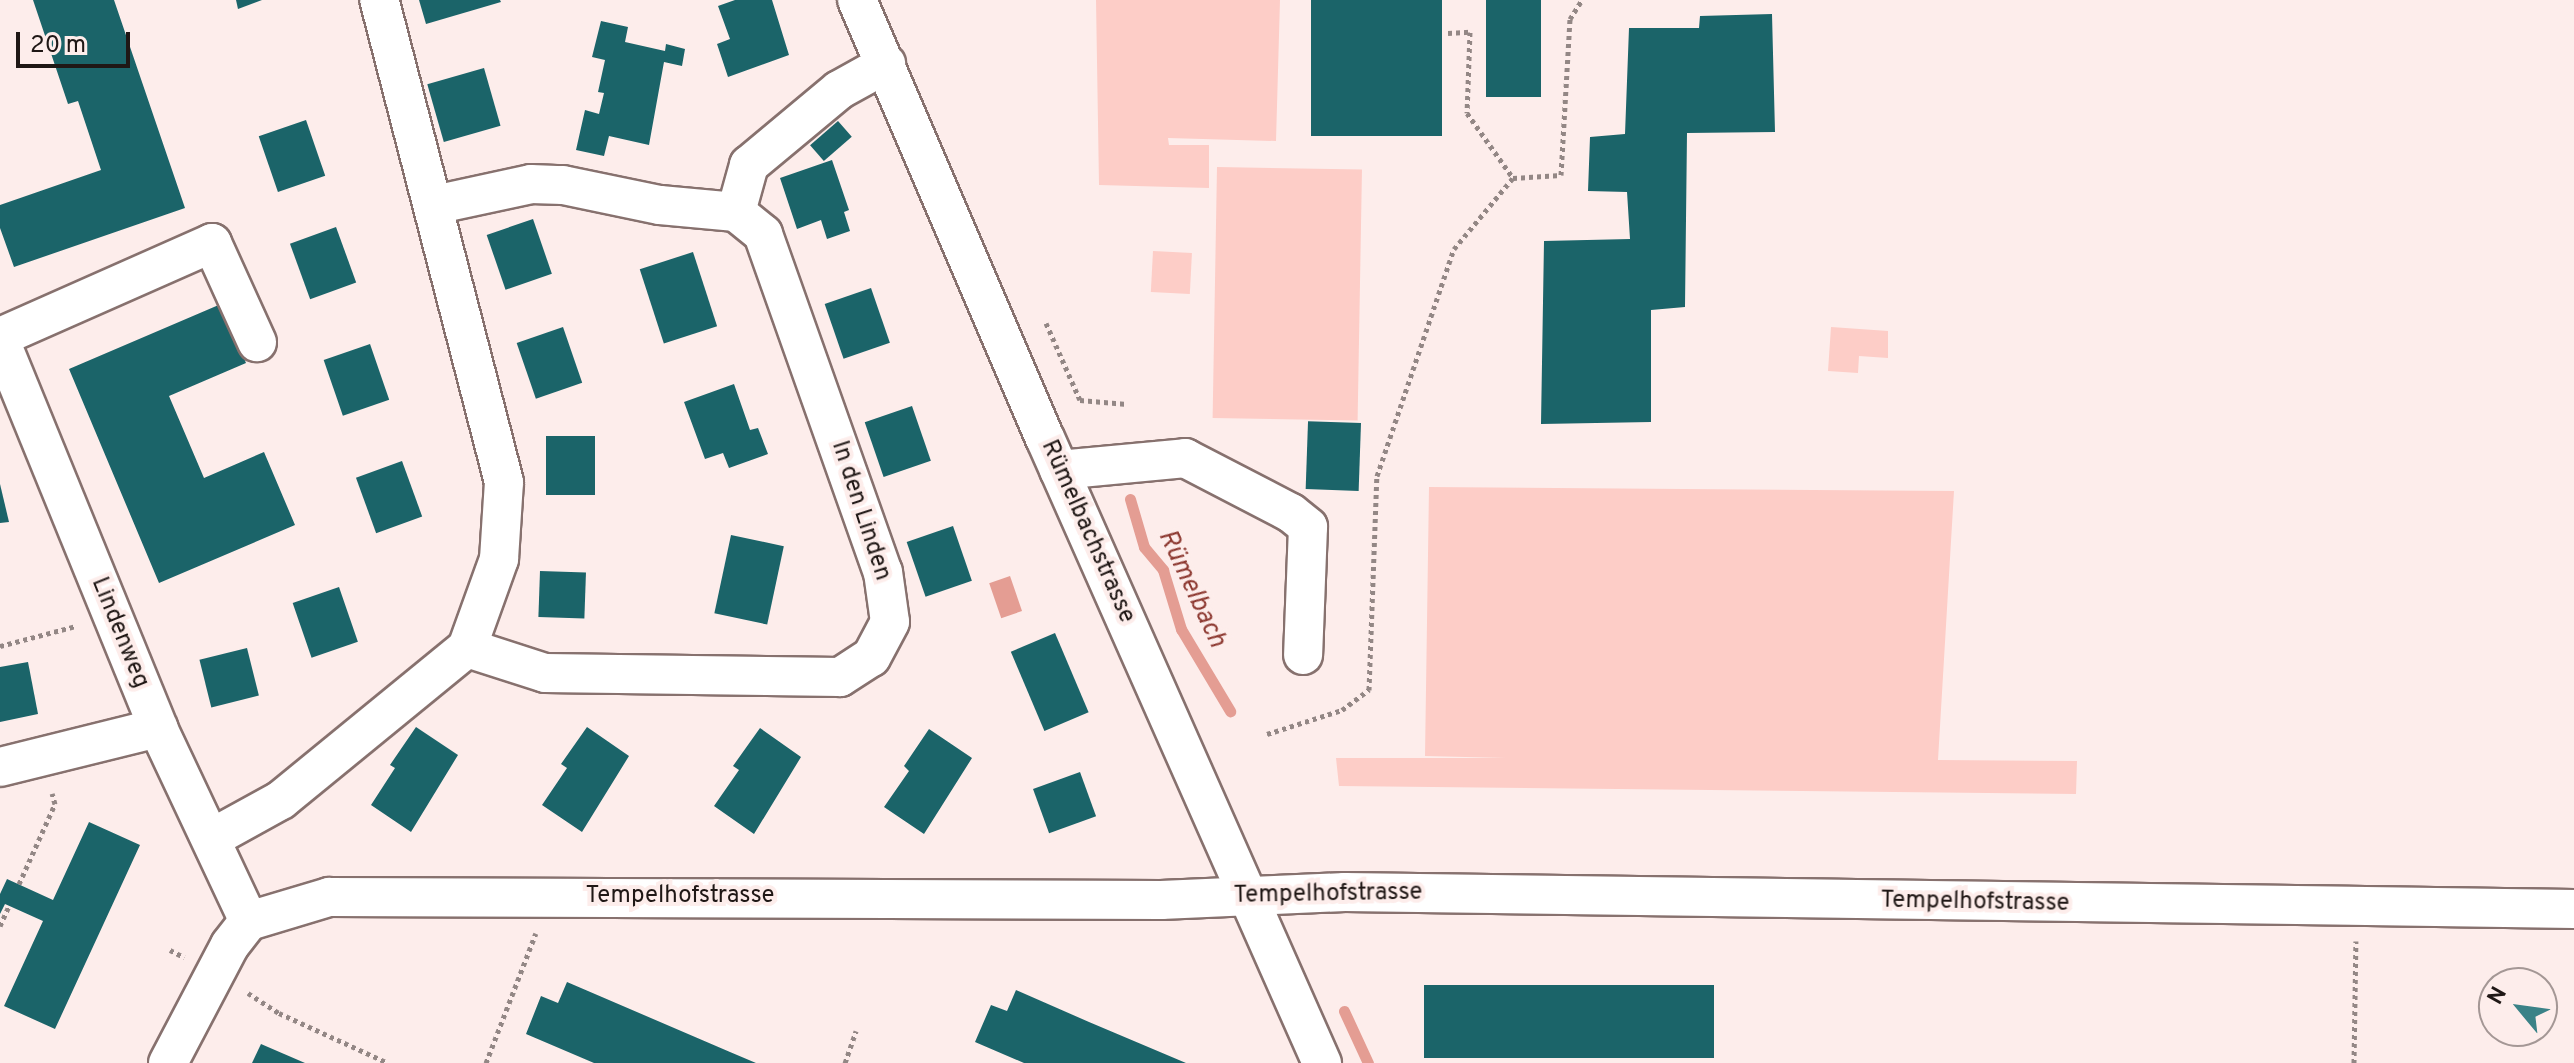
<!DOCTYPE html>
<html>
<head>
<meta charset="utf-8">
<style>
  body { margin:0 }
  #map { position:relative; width:2574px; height:1063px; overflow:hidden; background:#fdedeb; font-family:Overpass,sans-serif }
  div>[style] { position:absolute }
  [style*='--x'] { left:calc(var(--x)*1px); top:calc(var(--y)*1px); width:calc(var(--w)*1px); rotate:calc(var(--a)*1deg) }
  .green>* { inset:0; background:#fdcdc7; transform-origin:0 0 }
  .water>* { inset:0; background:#e49d93; transform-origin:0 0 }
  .stream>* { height:11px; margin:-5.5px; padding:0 5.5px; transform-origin:5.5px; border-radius:5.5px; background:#e49d93 }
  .building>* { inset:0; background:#1b6469; transform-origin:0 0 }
  .path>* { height:5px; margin-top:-2.5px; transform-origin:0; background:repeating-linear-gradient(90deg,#938785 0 4px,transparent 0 8px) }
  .roads { filter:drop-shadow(2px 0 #87716e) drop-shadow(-2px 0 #87716e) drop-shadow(0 2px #87716e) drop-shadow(0 -2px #87716e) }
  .minor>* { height:38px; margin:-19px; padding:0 19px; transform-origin:19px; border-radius:19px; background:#fff }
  span { translate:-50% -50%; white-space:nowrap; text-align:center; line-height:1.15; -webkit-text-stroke:8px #fdedeb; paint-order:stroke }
  .street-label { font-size:24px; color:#1f1715 }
  .water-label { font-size:26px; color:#8d3931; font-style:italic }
  .north { position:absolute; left:2478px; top:967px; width:80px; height:80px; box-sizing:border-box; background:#fdedeb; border:2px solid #a49795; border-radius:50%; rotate:299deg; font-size:22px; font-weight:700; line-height:32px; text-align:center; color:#1f1715 }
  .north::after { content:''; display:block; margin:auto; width:28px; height:36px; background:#3a8287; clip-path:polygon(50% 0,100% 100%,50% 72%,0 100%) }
  .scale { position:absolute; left:16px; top:32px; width:114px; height:36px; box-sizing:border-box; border:4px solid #1f1715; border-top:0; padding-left:10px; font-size:24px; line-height:28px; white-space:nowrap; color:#1f1715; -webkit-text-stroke:6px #fdedeb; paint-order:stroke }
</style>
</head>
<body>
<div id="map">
  <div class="green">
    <div style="clip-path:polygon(1096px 0,1280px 0,1276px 141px,1168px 138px,1169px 145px,1209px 145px,1209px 188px,1099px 185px)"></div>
    <div style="left:1217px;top:167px;width:145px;height:251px;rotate:1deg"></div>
    <div style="left:1153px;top:251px;width:39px;height:41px;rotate:3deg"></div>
    <div style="clip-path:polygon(1831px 327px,1888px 331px,1888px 358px,1859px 356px,1858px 373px,1828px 371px)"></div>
    <div style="clip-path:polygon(1429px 487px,1954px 491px,1938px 760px,2077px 761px,2076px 794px,1339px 786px,1336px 758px,1506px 758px,1425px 756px)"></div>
  </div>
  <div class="water">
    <div style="left:1010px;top:576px;width:37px;height:22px;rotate:71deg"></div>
  </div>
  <div class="stream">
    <div style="--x:1130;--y:499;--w:50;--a:73.7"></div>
    <div style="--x:1144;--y:547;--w:30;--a:50"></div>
    <div style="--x:1163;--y:570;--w:62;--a:73"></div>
    <div style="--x:1181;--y:629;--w:96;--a:59.1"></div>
    <div style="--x:1344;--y:1011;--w:57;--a:65.2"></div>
  </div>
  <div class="building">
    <div style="clip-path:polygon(33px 0,114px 0,185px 208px,14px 267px,0 228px,0 205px,101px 170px,78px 101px,68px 104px)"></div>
    <div style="clip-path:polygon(236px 0,262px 0,238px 9px)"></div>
    <div style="clip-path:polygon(419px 0,500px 0,501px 2px,426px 24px)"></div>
    <div style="clip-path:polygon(735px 0,772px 0,789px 55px,728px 77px,717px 44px,730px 39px,718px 6px)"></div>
    <div style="left:1311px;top:0;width:131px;height:136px"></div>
    <div style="left:1486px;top:0;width:55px;height:97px"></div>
    <div style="clip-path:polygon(1772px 14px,1775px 132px,1687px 133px,1685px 307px,1651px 310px,1651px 422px,1541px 424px,1544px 241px,1630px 239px,1627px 192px,1588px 191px,1590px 137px,1625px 134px,1629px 28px,1699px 28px,1700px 16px)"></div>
    <div style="clip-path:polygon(601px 21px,628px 27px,625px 42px,665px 51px,666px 44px,685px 49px,682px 66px,664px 62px,649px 145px,609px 136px,604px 156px,576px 150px,585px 110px,599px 114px,604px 93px,598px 92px,605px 60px,592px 57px)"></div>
    <div style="left:484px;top:68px;width:60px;height:59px;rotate:74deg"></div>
    <div style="left:306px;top:120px;width:59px;height:50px;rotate:71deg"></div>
    <div style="left:838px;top:121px;width:21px;height:37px;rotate:49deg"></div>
    <div style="clip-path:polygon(832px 160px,849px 210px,844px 212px,850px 231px,827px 239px,821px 220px,797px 229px,780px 178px)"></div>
    <div style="left:533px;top:219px;width:58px;height:49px;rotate:71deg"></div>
    <div style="left:336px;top:227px;width:59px;height:49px;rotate:70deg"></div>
    <div style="left:693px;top:252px;width:78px;height:56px;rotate:72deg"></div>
    <div style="left:871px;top:288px;width:58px;height:49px;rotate:71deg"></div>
    <div style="clip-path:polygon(221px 304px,246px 363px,169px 396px,204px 478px,264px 452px,295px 525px,159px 583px,69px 369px)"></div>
    <div style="left:563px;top:327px;width:59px;height:49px;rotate:71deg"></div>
    <div style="left:370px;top:344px;width:59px;height:49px;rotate:71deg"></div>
    <div style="clip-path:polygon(734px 384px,750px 430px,758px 428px,768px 454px,729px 468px,723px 453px,705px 459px,684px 402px)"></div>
    <div style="left:912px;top:406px;width:58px;height:50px;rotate:71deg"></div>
    <div style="left:1361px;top:423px;width:68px;height:53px;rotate:92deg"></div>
    <div style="left:546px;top:436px;width:49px;height:59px"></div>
    <div style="left:402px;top:461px;width:59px;height:49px;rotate:70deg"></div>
    <div style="clip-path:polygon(0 484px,9px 522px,0 523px)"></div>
    <div style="left:953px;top:526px;width:58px;height:49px;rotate:71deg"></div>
    <div style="left:731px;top:535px;width:54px;height:80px;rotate:12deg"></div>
    <div style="left:540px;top:571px;width:46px;height:46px;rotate:2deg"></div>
    <div style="left:339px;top:587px;width:58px;height:49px;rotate:71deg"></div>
    <div style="left:1055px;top:633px;width:86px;height:48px;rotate:67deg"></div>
    <div style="left:247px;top:648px;width:49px;height:49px;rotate:76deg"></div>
    <div style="clip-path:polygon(28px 662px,38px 714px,0 722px,0 667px)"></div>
    <div style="clip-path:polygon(416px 727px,458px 755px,411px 832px,371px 805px,395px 768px,390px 765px)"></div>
    <div style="clip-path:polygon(587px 727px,629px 756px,582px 832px,542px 805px,567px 768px,561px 764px)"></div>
    <div style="clip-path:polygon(760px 728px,801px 757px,754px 834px,714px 806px,739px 770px,733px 766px)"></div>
    <div style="clip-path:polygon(929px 729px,972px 758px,924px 834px,884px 807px,909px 771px,904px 766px)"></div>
    <div style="left:1080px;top:772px;width:47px;height:50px;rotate:70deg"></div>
    <div style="clip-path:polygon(89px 822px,140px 845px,55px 1029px,4px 1006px,43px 921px,5px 904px,0 914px,0 894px,7px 879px,53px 900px)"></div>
    <div style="clip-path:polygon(567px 982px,730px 1052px,756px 1063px,594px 1063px,526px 1034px,541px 996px,558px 1003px)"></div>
    <div style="left:1424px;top:985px;width:290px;height:73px"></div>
    <div style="clip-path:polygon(1016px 990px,1089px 1022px,1186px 1063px,1024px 1063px,975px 1042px,991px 1005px,1007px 1011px)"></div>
    <div style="clip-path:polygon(261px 1044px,305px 1063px,252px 1063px)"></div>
  </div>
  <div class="path">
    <div style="--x:1448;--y:33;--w:22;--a:-3"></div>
    <div style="--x:1470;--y:32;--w:81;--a:92.1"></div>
    <div style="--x:1467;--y:113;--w:80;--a:54.7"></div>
    <div style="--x:1046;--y:323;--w:84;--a:66.2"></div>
    <div style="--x:1080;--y:400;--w:47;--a:4.9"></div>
    <div style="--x:0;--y:646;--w:79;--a:-14.7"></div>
    <div style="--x:1267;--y:734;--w:79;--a:-17.7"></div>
    <div style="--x:1342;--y:710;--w:34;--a:-37"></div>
    <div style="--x:1369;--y:690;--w:214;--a:-87.9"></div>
    <div style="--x:1377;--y:476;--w:240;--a:-71.3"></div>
    <div style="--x:1454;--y:249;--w:92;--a:-50.3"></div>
    <div style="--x:1513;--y:178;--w:48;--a:-3.6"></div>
    <div style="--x:1561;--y:175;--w:156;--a:-86.7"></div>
    <div style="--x:1570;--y:19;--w:22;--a:-58"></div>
    <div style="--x:19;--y:884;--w:88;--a:-65.8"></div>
    <div style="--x:55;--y:804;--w:11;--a:-105"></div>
    <div style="--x:0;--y:926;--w:22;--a:-66"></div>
    <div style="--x:170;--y:950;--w:16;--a:27"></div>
    <div style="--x:248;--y:993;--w:37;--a:33"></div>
    <div style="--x:279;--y:1013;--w:120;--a:24.6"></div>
    <div style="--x:486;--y:1063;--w:139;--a:-69"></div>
    <div style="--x:845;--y:1063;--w:34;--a:-71"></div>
    <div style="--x:2354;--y:1063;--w:122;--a:-89.1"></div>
  </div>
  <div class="roads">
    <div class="minor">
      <div style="--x:857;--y:0;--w:477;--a:66.8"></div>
      <div style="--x:1045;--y:438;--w:684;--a:66.1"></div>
      <div style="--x:434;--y:205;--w:99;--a:-12.2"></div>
      <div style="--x:531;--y:184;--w:32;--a:2"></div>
      <div style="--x:563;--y:185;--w:99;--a:11.7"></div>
      <div style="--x:660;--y:205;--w:76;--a:5.3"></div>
      <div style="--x:736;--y:212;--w:35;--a:39"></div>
      <div style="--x:763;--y:234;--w:359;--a:70.5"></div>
      <div style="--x:883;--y:572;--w:50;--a:82"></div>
      <div style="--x:890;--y:622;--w:40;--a:118"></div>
      <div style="--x:871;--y:657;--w:37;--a:147"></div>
      <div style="--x:840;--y:677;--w:295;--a:-179.2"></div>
      <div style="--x:545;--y:673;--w:82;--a:-162.2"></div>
      <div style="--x:736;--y:212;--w:49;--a:-74.5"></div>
      <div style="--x:749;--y:165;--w:117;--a:-39.8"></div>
      <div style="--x:839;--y:90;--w:54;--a:-29"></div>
      <div style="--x:0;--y:337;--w:232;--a:-23.9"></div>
      <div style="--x:212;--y:243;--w:109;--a:65.6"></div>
      <div style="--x:0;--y:340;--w:419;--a:67.8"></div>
      <div style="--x:158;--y:728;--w:213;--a:64.8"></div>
      <div style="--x:1059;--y:470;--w:127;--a:-5.4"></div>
      <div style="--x:1185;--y:458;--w:119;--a:27.4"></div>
      <div style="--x:1291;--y:513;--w:22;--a:39"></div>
      <div style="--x:1308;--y:527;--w:128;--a:92.2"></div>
      <div style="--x:0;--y:767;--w:163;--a:-13.9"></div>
      <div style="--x:212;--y:838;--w:79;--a:-28.8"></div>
      <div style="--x:281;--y:800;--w:240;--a:-39.3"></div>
      <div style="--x:467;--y:648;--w:95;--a:-70.2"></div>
      <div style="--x:499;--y:559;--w:77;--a:-86.3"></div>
      <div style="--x:504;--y:482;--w:498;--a:-104.5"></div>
      <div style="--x:168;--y:1063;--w:133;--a:-62.3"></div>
      <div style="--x:230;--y:945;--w:31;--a:-52"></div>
      <div style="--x:249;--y:921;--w:84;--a:-16.7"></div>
      <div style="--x:329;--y:897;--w:832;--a:0.21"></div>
      <div style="--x:1161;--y:900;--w:184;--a:-2.5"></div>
      <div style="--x:1345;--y:892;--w:1229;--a:0.79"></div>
    </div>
  </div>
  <div class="street-label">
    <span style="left:860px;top:511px;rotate:72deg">In den Linden</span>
    <span style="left:1087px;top:532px;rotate:66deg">Rümelbachstrasse</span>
    <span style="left:119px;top:633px;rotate:68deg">Lindenweg</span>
    <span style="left:1328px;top:895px;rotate:-1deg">Tempelhofstrasse</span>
    <span style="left:680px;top:897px">Tempelhofstrasse</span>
    <span style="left:1975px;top:903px;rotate:1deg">Tempelhofstrasse</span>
  </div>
  <div class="water-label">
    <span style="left:1191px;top:589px;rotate:65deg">Rümelbach</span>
  </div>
  <div class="north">N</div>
  <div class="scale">20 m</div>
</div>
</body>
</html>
